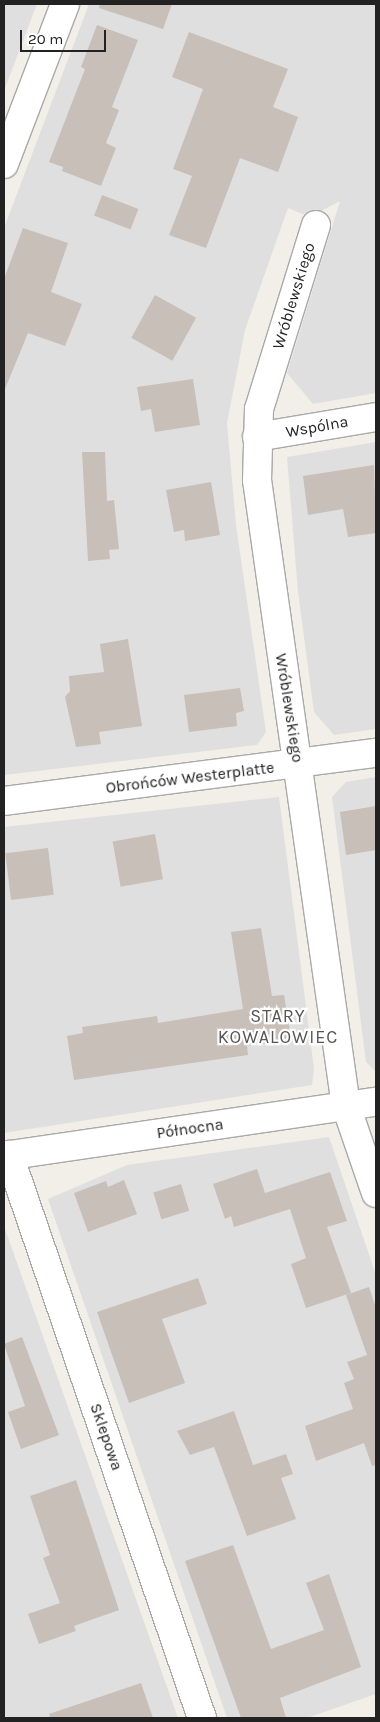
<!DOCTYPE html>
<html>
<head>
<meta charset="utf-8">
<style>
  body { margin:0 }
  #map { position:relative; width:380px; height:1722px; overflow:hidden; background:#f2efe9; font-family:Karla,sans-serif }
  div>[style] { position:absolute }
  [style*='--x'] { left:calc(var(--x)*1px); top:calc(var(--y)*1px); width:calc(var(--w)*1px); rotate:calc(var(--a)*1deg) }
  .residential>* { inset:0; background:#e0dfdf }
  .building>* { inset:0; background:#c7bfb8; transform-origin:0 0 }
  .roads { filter:drop-shadow(1px 0 #a9a9a9) drop-shadow(-1px 0 #a9a9a9) drop-shadow(0 1px #a9a9a9) drop-shadow(0 -1px #a9a9a9) }
  .street>* { height:28px; margin:-14px; padding:0 14px; transform-origin:14px; border-radius:14px; background:#fff }
  span { translate:-50% -50%; white-space:nowrap; text-align:center; line-height:1.15; -webkit-text-stroke:4.5px #fff; paint-order:stroke }
  .street-label { font-size:16px; color:#222 }
  .neighbourhood-label { font-size:18px; color:#555; letter-spacing:1px }
  .frame { position:absolute; inset:0; border:5px solid #222; pointer-events:none }
  .scale { position:absolute; left:20px; top:30px; width:86px; height:22px; box-sizing:border-box; border:2px solid #222; border-top:0; padding-left:6px; font-size:15px; line-height:18px; white-space:nowrap; color:#222; -webkit-text-stroke:4px #fff; paint-order:stroke }
</style>
</head>
<body>
<div id="map">
  <div class="residential">
    <div style="clip-path:polygon(4px 4px,37px 4px,4px 91px)"></div>
    <div style="clip-path:polygon(89px 4px,376px 4px,376px 393px,313px 404px,287px 373px,340px 201px,310px 217px,288px 208px,245px 330px,227px 423px,236px 525px,266px 732px,257px 745px,4px 775px,4px 228px)"></div>
    <div style="clip-path:polygon(376px 442px,376px 729px,334px 735px,314px 712px,298px 592px,287px 457px)"></div>
    <div style="clip-path:polygon(376px 777px,376px 1072px,366px 1062px,332px 797px,346px 782px)"></div>
    <div style="clip-path:polygon(279px 797px,314px 1069px,312px 1085px,4px 1133px,4px 827px)"></div>
    <div style="clip-path:polygon(329px 1137px,376px 1275px,376px 1694px,307px 1718px,227px 1718px,48px 1199px,127px 1165px)"></div>
    <div style="clip-path:polygon(4px 1226px,178px 1718px,4px 1718px)"></div>
  </div>
  <div class="building">
    <div style="clip-path:polygon(100px 4px,172px 4px,163px 29px,99px 8px)"></div>
    <div style="clip-path:polygon(97px 25px,138px 40px,112px 107px,119px 110px,106px 143px,116px 148px,101px 186px,62px 171px,63px 167px,49px 162px,85px 69px,81px 67px)"></div>
    <div style="clip-path:polygon(189px 32px,288px 69px,273px 107px,298px 117px,278px 172px,240px 158px,206px 248px,169px 235px,192px 176px,173px 169px,203px 89px,172px 77px)"></div>
    <div style="left:102px;top:195px;width:39px;height:22px;rotate:21deg"></div>
    <div style="clip-path:polygon(23px 228px,68px 243px,51px 292px,82px 304px,65px 346px,28px 333px,5px 389px,4px 279px)"></div>
    <div style="left:155px;top:295px;width:47px;height:49px;rotate:29deg"></div>
    <div style="clip-path:polygon(193px 379px,200px 425px,155px 432px,151px 409px,141px 411px,137px 387px)"></div>
    <div style="clip-path:polygon(82px 452px,105px 452px,107px 501px,114px 500px,119px 549px,109px 550px,110px 559px,88px 561px)"></div>
    <div style="clip-path:polygon(374px 465px,376px 533px,348px 537px,343px 509px,308px 515px,303px 476px)"></div>
    <div style="clip-path:polygon(211px 482px,220px 535px,185px 541px,184px 530px,174px 532px,166px 490px)"></div>
    <div style="clip-path:polygon(128px 639px,142px 726px,99px 732px,101px 744px,76px 747px,65px 697px,70px 691px,69px 676px,104px 672px,100px 644px)"></div>
    <div style="clip-path:polygon(240px 688px,244px 711px,236px 713px,237px 726px,189px 732px,184px 695px)"></div>
    <div style="clip-path:polygon(376px 806px,376px 850px,346px 855px,340px 812px)"></div>
    <div style="left:155px;top:834px;width:46px;height:43px;rotate:80deg"></div>
    <div style="left:48px;top:848px;width:47px;height:43px;rotate:83deg"></div>
    <div style="clip-path:polygon(261px 928px,272px 996px,284px 995px,291px 1039px,247px 1046px,248px 1055px,74px 1080px,67px 1036px,83px 1033px,82px 1027px,157px 1016px,158px 1023px,243px 1009px,231px 932px)"></div>
    <div style="clip-path:polygon(257px 1169px,265px 1193px,330px 1172px,347px 1221px,327px 1227px,351px 1293px,306px 1308px,291px 1264px,306px 1258px,290px 1209px,234px 1227px,231px 1216px,225px 1219px,213px 1184px)"></div>
    <div style="clip-path:polygon(124px 1180px,137px 1214px,88px 1232px,74px 1193px,106px 1181px,108px 1187px)"></div>
    <div style="left:181px;top:1184px;width:28px;height:29px;rotate:73deg"></div>
    <div style="clip-path:polygon(198px 1278px,207px 1304px,162px 1319px,185px 1383px,129px 1403px,97px 1312px)"></div>
    <div style="clip-path:polygon(369px 1287px,376px 1308px,376px 1465px,372px 1466px,364px 1443px,316px 1461px,305px 1426px,353px 1409px,344px 1383px,354px 1379px,347px 1362px,367px 1355px,346px 1295px)"></div>
    <div style="clip-path:polygon(22px 1337px,59px 1435px,21px 1449px,8px 1412px,25px 1406px,4px 1344px)"></div>
    <div style="clip-path:polygon(234px 1411px,253px 1465px,286px 1454px,293px 1474px,281px 1478px,296px 1519px,247px 1536px,214px 1447px,190px 1455px,177px 1431px)"></div>
    <div style="clip-path:polygon(76px 1480px,119px 1610px,74px 1626px,76px 1631px,39px 1644px,28px 1614px,60px 1603px,43px 1558px,50px 1555px,30px 1496px)"></div>
    <div style="clip-path:polygon(233px 1545px,271px 1649px,324px 1630px,306px 1583px,329px 1574px,361px 1667px,280px 1698px,286px 1718px,241px 1718px,185px 1561px)"></div>
    <div style="clip-path:polygon(141px 1683px,153px 1718px,50px 1718px,49px 1714px)"></div>
  </div>
  <div class="roads">
    <div class="street">
      <div style="--x:4;--y:164;--w:171;--a:-69.1"></div>
      <div style="--x:316;--y:225;--w:193;--a:107.2"></div>
      <div style="--x:259;--y:409;--w:71;--a:91.6"></div>
      <div style="--x:257;--y:480;--w:632;--a:81.91"></div>
      <div style="--x:346;--y:1106;--w:92;--a:71"></div>
      <div style="--x:257;--y:437;--w:121;--a:-9.5"></div>
      <div style="--x:4;--y:801;--w:375;--a:-7.4"></div>
      <div style="--x:9;--y:1155;--w:595;--a:71.08"></div>
      <div style="--x:4;--y:1156;--w:376;--a:-8.3"></div>
    </div>
  </div>
  <div class="street-label">
    <span style="left:294px;top:296px;rotate:-73deg">Wróblewskiego</span>
    <span style="left:317px;top:427px;rotate:-10deg">Wspólna</span>
    <span style="left:289px;top:708px;rotate:81deg">Wróblewskiego</span>
    <span style="left:190px;top:778px;rotate:-7deg">Obrońców Westerplatte</span>
    <span style="left:190px;top:1129px;rotate:-8deg">Północna</span>
    <span style="left:106px;top:1437px;rotate:71deg">Sklepowa</span>
  </div>
  <div class="neighbourhood-label">
    <span style="left:278px;top:1027px">STARY<br>KOWALOWIEC</span>
  </div>
  <div class="frame"></div>
  <div class="scale">20 m</div>
</div>
</body>
</html>
